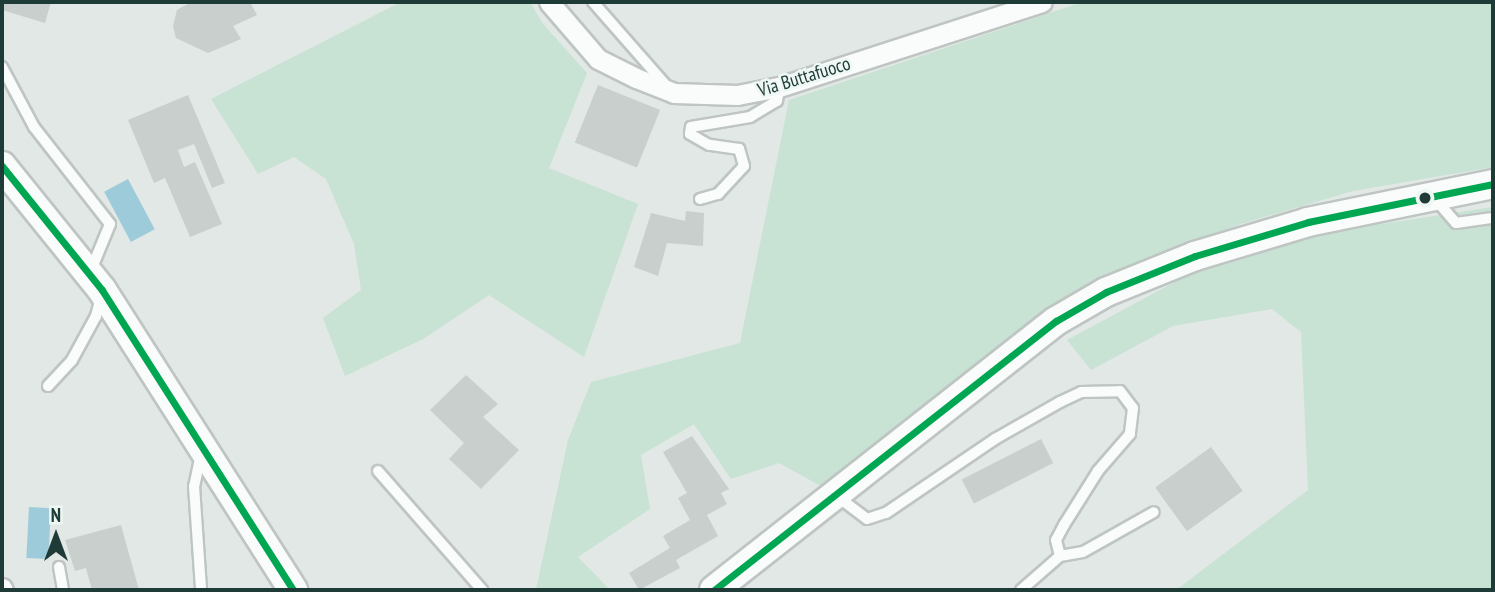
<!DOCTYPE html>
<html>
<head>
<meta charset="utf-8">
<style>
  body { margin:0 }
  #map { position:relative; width:1495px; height:592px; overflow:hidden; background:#e1e8e6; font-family:"PT Sans Narrow",sans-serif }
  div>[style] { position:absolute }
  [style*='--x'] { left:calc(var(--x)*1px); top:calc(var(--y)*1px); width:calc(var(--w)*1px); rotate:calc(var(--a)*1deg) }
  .green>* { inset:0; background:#c8e2d4 }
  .water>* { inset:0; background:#9ecbda; transform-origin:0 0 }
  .building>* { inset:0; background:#c8cfcd; transform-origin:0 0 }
  .roads { filter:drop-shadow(2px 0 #bec5c3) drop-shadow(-2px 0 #bec5c3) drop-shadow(0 2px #bec5c3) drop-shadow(0 -2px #bec5c3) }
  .lane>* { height:10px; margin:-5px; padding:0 5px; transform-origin:5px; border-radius:5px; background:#fafcfb }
  .street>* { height:19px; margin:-9.5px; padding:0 9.5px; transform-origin:9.5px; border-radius:9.5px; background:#fafcfb }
  .secondary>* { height:28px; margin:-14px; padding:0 14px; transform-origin:14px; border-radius:14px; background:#fafcfb }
  .bus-1>* { height:7px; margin:-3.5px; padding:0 3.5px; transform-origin:3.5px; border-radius:3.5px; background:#00a651 }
  .dots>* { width:19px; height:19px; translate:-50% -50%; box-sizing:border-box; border:4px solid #eef7f4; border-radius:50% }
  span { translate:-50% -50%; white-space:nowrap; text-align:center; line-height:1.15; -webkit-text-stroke:5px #eef7f4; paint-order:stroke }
  .street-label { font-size:19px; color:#1e3b37 }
  .frame { position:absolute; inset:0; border:4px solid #1e3b37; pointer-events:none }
  .north { position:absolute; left:21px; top:501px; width:70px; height:70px; -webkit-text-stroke:5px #eef7f4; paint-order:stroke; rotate:0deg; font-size:19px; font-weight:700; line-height:28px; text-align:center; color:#1e3b37 }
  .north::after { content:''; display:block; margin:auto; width:24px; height:32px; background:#1e3b37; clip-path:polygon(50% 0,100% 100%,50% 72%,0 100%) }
</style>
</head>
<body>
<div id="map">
  <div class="green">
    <div style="clip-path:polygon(401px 2px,530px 2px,543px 24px,587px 73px,549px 168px,638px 204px,584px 357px,489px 295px,423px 339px,345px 376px,323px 318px,361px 290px,354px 244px,326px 179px,294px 157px,258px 174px,211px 99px)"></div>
    <div style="clip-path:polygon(1083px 2px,1493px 2px,1493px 167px,1353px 191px,1241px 224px,1140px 265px,1042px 313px,821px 486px,779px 463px,731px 479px,694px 424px,641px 455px,650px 509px,578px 557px,610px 590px,536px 590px,568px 440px,591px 382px,740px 343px,789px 100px)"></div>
    <div style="clip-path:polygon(1493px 207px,1493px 590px,1176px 590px,1308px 490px,1301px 332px,1272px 309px,1173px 326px,1091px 370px,1067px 340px,1201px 268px,1310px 235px)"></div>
  </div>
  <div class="water">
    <div style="left:128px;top:179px;width:57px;height:27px;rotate:62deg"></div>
    <div style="left:29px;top:507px;width:22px;height:51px;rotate:3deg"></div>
  </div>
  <div class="building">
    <div style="clip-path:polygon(2px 2px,51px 2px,45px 23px,2px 10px)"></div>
    <div style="clip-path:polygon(191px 2px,250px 2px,257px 15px,233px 26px,241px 39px,208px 53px,176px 38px,173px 26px,177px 10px)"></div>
    <div style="left:598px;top:85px;width:67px;height:62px;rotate:22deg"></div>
    <div style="clip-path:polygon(188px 95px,225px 183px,212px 188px,194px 144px,178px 150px,184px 167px,195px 162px,222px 224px,190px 237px,165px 178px,154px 183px,128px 120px)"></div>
    <div style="clip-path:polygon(686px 211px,704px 213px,703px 246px,667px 243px,658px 276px,634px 267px,651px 213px,685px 221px)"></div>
    <div style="clip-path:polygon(466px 375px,498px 404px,483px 417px,519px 450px,481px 489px,449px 459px,464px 443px,430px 410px)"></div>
    <div style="clip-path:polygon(692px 436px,729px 489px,721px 493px,727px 504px,707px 515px,718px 536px,676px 560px,680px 568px,639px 590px,629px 573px,670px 548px,663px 536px,690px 520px,678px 498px,687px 493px,663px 452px)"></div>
    <div style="left:1041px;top:439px;width:27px;height:89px;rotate:63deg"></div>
    <div style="left:1211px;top:447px;width:54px;height:69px;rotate:54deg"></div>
    <div style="clip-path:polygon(121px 525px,139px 590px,92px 590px,86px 568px,75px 571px,65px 540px)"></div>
  </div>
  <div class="roads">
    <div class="lane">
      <div style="--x:593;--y:2;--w:108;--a:48.8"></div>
      <div style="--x:2;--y:67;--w:68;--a:61.9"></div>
      <div style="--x:34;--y:127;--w:123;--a:51.9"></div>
      <div style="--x:110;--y:224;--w:50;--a:112.4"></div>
      <div style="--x:700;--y:199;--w:19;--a:-16"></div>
      <div style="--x:718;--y:194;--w:38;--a:-47"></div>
      <div style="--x:744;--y:166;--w:18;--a:-106"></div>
      <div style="--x:739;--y:149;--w:30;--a:-172"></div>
      <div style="--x:709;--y:145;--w:22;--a:-150"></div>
      <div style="--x:690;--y:134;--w:7;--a:-82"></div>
      <div style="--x:691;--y:127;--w:60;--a:-9.6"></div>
      <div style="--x:750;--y:117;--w:31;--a:-31"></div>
      <div style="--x:777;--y:101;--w:14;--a:-82"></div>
      <div style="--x:1436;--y:200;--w:30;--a:49"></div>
      <div style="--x:1456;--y:223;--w:37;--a:-8"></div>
      <div style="--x:48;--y:386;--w:35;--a:-47"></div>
      <div style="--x:72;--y:360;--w:50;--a:-61.4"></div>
      <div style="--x:96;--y:316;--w:20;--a:-75"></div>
      <div style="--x:201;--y:454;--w:33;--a:102"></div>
      <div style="--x:194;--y:486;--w:104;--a:86.1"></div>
      <div style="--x:378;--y:471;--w:158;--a:48.8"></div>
      <div style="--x:838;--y:497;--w:36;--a:37"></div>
      <div style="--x:867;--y:519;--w:20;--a:-18"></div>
      <div style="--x:886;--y:513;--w:132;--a:-34.2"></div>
      <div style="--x:995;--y:439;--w:75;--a:-29.6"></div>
      <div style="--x:1060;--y:402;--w:23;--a:-25"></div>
      <div style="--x:1081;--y:392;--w:39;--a:-1"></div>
      <div style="--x:1120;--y:391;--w:21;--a:53"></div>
      <div style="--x:1133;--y:408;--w:26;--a:97"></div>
      <div style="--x:1130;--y:434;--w:49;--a:130.9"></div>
      <div style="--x:1098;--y:471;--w:64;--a:122.2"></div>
      <div style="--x:1064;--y:525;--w:17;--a:118"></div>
      <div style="--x:1056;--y:540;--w:16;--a:76"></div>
      <div style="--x:1060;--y:556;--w:23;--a:-10"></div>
      <div style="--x:1083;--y:552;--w:81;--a:-29.4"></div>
      <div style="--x:59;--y:567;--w:23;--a:80"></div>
      <div style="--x:1021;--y:590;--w:52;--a:-41.1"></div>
    </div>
    <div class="street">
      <div style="--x:549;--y:2;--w:75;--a:49.3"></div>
      <div style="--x:598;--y:59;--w:42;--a:26.6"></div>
      <div style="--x:636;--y:78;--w:41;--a:21.5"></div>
      <div style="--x:674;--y:93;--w:63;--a:1.8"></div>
      <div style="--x:737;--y:95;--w:43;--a:-10.8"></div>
      <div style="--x:779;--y:87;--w:276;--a:-17.9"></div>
      <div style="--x:2;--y:588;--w:2;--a:63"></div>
    </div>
    <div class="secondary">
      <div style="--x:2;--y:166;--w:159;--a:51.1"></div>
      <div style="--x:102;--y:290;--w:356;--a:57.5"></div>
      <div style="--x:714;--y:590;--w:435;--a:-38.2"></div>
      <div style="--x:1056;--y:321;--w:58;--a:-30.1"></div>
      <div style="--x:1106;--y:292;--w:96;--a:-22"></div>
      <div style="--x:1195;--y:256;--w:118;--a:-16.7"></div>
      <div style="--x:1308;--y:222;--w:189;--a:-11.6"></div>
    </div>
  </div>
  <div class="bus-1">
    <div style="--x:2;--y:166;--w:159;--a:51.1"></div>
    <div style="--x:102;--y:290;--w:356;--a:57.5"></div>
    <div style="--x:714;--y:590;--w:435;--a:-38.2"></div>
    <div style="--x:1056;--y:321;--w:58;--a:-30.1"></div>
    <div style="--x:1106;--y:292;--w:96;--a:-22"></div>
    <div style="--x:1195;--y:256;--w:118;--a:-16.7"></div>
    <div style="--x:1308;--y:222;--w:189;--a:-11.6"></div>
  </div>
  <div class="dots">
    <div style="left:1425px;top:198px;background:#1e3b37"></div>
  </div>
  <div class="street-label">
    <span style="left:804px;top:77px;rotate:-17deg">Via Buttafuoco</span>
  </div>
  <div class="frame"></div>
  <div class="north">N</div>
</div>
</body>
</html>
